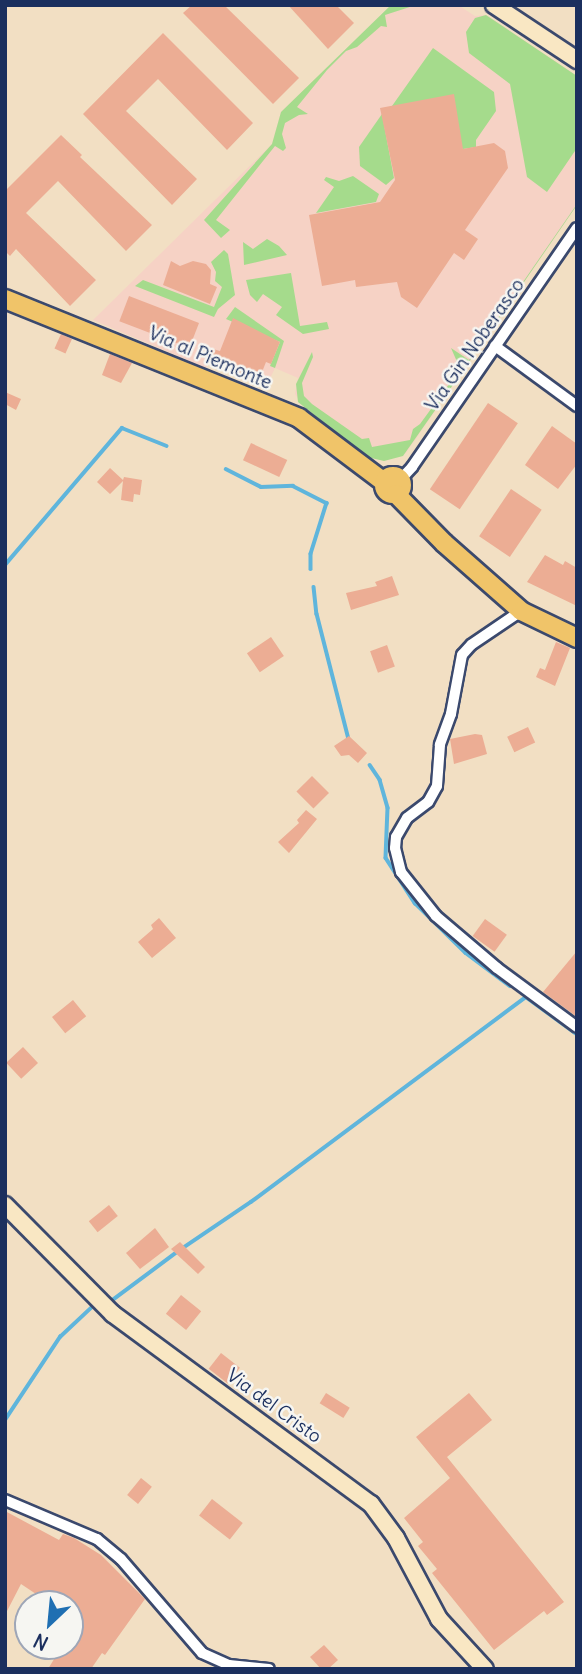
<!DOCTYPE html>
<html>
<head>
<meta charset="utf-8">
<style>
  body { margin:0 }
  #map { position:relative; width:582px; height:1674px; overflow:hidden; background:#f2dfc3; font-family:Delius,sans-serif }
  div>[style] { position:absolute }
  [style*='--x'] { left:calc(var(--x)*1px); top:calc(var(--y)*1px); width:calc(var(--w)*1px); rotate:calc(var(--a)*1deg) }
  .built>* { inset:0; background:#f6d2c5 }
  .green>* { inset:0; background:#a5db8c }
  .stream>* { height:3.5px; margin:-1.75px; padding:0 1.75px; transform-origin:1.75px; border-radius:1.75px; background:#5fb5dc }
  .building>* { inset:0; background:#ecad94; transform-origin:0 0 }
  .roads { filter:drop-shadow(2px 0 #3b496d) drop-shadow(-2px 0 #3b496d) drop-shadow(0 2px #3b496d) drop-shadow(0 -2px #3b496d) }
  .street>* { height:10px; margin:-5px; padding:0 5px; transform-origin:5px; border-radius:5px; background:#fff }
  .secondary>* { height:16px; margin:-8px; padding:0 8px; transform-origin:8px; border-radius:8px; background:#f9e7c3 }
  .primary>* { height:18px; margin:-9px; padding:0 9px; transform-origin:9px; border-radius:9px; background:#f0c469 }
  .primary>.ring { margin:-9px; padding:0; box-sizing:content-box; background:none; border:18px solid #f0c469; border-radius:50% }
  span { translate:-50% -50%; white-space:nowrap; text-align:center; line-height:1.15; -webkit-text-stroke:5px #f6f6f2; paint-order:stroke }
  .street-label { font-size:19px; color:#1b2f5e }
  .frame { position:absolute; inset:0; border:7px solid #1b2f5e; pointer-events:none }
  .north { position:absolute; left:14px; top:1590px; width:70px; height:70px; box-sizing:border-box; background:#f6f6f2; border:2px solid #9ea6b7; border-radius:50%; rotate:206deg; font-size:19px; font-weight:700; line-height:28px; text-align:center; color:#1b2f5e }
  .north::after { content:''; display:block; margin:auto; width:24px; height:32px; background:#1f6fb2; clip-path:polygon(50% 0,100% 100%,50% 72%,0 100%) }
</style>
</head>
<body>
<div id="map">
  <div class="built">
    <div style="clip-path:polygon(391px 5px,458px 5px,475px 16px,486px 15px,577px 76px,577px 205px,406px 453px,384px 461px,362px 454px,333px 428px,304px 408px,295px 394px,298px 378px,275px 368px,268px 383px,257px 386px,258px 381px,209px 362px,206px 368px,93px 320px,272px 144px,281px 112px)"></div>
  </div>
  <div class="green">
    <div style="clip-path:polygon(391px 5px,416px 5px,385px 15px,387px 27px,381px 26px,357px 47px,346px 51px,327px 70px,297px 107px,308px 114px,299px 115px,285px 123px,282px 134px,286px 148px,283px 151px,275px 146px,216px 220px,230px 230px,221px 238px,204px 220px,272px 144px,281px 112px)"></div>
    <div style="clip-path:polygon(486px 15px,577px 76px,577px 148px,547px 192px,527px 177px,510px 84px,469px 53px,466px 32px,475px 18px)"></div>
    <div style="clip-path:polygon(433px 48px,494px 92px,496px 111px,476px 140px,476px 147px,463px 149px,392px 106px)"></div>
    <div style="clip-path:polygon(382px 114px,394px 178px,386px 185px,360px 166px,359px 147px)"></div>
    <div style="clip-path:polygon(353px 176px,379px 194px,376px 202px,316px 213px,334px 187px,324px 180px,326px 177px,339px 181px)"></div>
    <div style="clip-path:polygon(577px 204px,577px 205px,469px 362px,403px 456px,384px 461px,367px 457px,298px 402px,296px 384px,312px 352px,313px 357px,302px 383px,304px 396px,312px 404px,362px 439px,369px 438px,372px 447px,410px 440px,413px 429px,420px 424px,455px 376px,458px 364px,451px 348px,469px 360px)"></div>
    <div style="clip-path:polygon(267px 239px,279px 246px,287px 255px,244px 265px,243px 242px,253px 249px)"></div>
    <div style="clip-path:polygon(224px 250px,228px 254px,235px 295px,218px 309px,214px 317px,135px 286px,143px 280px,214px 307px,222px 287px,215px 281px,216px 272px,211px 262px)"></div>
    <div style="clip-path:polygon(291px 273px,300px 326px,327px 322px,329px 329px,303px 334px,276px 315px,282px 307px,263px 294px,257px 302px,250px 295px,246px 280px)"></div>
    <div style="clip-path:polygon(235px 307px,284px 341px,275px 368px,270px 366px,280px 342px,226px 319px)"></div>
  </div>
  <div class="stream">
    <div style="--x:226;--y:469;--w:39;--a:27"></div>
    <div style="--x:261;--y:487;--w:32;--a:-2"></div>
    <div style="--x:293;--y:486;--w:38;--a:27"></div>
    <div style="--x:327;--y:503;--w:53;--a:107.4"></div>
    <div style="--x:311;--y:554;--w:15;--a:90"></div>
    <div style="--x:5;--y:565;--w:180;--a:-49.5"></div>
    <div style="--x:122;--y:428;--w:48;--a:21.8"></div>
    <div style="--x:314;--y:587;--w:27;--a:84"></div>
    <div style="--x:317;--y:614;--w:130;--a:75.7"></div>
    <div style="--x:370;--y:765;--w:18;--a:56"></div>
    <div style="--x:380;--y:780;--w:29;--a:74"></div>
    <div style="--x:388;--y:808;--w:50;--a:92.3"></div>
    <div style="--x:386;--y:858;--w:54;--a:57.2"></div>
    <div style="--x:415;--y:903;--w:71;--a:44.4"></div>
    <div style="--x:466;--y:953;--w:55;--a:36.9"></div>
    <div style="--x:183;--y:1248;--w:82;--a:-34.1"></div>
    <div style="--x:251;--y:1202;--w:343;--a:-36.7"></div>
    <div style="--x:526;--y:997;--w:63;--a:36"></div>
    <div style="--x:107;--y:1300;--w:4;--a:34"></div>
    <div style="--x:110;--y:1302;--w:84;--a:-36.7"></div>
    <div style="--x:115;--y:1305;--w:39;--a:37"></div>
    <div style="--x:5;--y:1420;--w:100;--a:-56.5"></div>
    <div style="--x:60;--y:1337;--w:42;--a:-43.1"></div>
  </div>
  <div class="building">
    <div style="clip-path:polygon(192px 5px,224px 5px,299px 78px,273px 104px,183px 13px)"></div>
    <div style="clip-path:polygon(288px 5px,336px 5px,354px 23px,328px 49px)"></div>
    <div style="clip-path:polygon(163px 33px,253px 123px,227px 150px,158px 79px,126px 111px,197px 179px,172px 205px,83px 114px)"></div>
    <div style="clip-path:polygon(454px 94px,463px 149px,494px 143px,505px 151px,508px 168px,465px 230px,478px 239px,464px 260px,454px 253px,417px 308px,401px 297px,397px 282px,356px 287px,355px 280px,322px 286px,309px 215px,380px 202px,395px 180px,380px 108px)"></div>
    <div style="clip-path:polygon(61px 135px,82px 155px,80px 157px,152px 225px,126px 251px,58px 181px,26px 213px,96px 280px,70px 306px,16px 249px,10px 256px,5px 251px,5px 191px)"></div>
    <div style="clip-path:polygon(171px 261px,180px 266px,193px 261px,206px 264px,211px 270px,210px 284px,217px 287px,210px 304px,163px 285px)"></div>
    <div style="left:129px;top:296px;width:75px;height:27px;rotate:21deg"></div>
    <div style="clip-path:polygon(233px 318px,280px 342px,271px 364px,266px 362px,258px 382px,207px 361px,213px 349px,220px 351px)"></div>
    <div style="left:61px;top:334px;width:12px;height:16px;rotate:24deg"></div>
    <div style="clip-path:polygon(110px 354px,132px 363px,121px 383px,102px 375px)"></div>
    <div style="clip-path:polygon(5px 392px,21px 399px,16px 410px,5px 404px)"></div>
    <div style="left:488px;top:403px;width:36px;height:104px;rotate:34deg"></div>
    <div style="clip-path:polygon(552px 426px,577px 444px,577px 464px,558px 489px,525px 465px)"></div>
    <div style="left:251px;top:443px;width:40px;height:19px;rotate:25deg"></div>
    <div style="clip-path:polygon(110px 468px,123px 480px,124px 477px,142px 480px,140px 495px,134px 494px,133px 502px,121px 500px,123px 481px,110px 494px,97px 482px)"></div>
    <div style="left:511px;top:489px;width:37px;height:57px;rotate:34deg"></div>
    <div style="clip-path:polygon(545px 555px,563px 565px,565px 561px,577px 568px,577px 606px,527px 582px)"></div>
    <div style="clip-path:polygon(392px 576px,399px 595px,351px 610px,346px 593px,377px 586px,375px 582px)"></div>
    <div style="left:271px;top:637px;width:23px;height:29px;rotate:56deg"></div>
    <div style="clip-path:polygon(556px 642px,570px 648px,555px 686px,536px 677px,540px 668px,545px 670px)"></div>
    <div style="left:387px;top:645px;width:23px;height:18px;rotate:70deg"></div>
    <div style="left:528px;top:727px;width:17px;height:23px;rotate:65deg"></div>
    <div style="clip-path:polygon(475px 734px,482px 735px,487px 754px,454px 764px,450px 739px)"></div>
    <div style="clip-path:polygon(349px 736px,367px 753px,358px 763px,349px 755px,341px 756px,334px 746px)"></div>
    <div style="left:312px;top:776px;width:24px;height:22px;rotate:45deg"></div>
    <div style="clip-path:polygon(306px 810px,317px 819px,289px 853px,278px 842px,299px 823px,297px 820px)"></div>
    <div style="clip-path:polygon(159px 918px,176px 938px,152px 958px,138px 942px,153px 929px,151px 925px)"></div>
    <div style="left:485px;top:919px;width:27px;height:21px;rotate:36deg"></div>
    <div style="clip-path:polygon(577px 951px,577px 1017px,543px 992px)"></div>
    <div style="left:73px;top:1000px;width:21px;height:27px;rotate:51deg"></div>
    <div style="left:23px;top:1047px;width:22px;height:23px;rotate:47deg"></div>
    <div style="left:109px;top:1205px;width:14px;height:26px;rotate:51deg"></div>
    <div style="clip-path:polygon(155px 1228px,169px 1247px,140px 1269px,126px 1253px)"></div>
    <div style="clip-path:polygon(180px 1242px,205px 1267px,198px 1274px,171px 1249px)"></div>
    <div style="left:181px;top:1295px;width:26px;height:24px;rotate:39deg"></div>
    <div style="left:221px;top:1353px;width:24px;height:20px;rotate:38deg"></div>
    <div style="left:326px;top:1393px;width:28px;height:12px;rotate:32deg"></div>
    <div style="clip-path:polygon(469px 1393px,492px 1420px,447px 1457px,564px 1602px,547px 1615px,544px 1611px,494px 1650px,432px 1573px,437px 1569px,418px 1546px,423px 1542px,404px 1518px,450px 1478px,416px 1437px)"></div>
    <div style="left:141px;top:1478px;width:14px;height:22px;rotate:39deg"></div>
    <div style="left:212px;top:1499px;width:39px;height:21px;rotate:38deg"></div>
    <div style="clip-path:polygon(5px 1511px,59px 1540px,63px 1534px,74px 1538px,101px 1555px,145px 1599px,105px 1655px,102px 1653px,91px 1669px,48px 1669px,62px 1646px,70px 1646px,70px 1634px,78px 1622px,70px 1617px,70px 1604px,51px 1604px,21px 1584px,5px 1615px)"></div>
    <div style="clip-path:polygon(324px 1645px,338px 1660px,328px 1669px,321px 1669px,310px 1657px)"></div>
  </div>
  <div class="roads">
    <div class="street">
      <div style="--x:495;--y:346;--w:102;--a:36.2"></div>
      <div style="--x:400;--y:480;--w:18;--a:-47"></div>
      <div style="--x:412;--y:467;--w:290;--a:-55.4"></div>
      <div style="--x:521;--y:611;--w:60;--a:145.8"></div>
      <div style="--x:471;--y:645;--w:13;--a:132"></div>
      <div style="--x:462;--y:655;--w:60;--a:100.6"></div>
      <div style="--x:451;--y:714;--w:33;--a:110"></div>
      <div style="--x:440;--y:745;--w:41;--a:94.2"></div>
      <div style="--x:437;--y:786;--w:18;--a:119"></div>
      <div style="--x:428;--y:802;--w:26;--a:143"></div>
      <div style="--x:407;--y:818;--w:22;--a:120"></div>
      <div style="--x:396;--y:837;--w:11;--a:95"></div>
      <div style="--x:395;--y:848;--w:25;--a:76"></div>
      <div style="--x:401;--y:872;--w:56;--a:51.5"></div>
      <div style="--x:436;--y:916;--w:80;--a:40.4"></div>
      <div style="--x:497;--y:968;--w:99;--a:36.4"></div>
      <div style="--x:5;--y:1500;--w:100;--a:23"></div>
      <div style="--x:97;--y:1539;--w:31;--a:40"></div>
      <div style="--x:121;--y:1559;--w:124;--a:49.2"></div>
      <div style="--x:202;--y:1653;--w:30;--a:24"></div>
      <div style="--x:229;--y:1665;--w:40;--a:5.7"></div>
    </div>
    <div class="secondary">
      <div style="--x:494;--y:5;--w:100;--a:33.5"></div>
      <div style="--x:5;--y:1205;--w:153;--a:45.3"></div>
      <div style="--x:113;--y:1314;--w:320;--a:36.4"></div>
      <div style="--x:371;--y:1504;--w:42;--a:53.7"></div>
      <div style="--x:396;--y:1538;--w:92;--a:62"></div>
      <div style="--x:439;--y:1619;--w:68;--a:47.4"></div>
    </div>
    <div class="primary">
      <div style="--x:5;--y:299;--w:317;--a:22"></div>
      <div style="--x:299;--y:418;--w:106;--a:37"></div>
      <div class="ring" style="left:384px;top:476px;width:0;height:0"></div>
      <div style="--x:396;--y:494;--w:69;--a:45.6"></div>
      <div style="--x:444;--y:543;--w:103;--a:41.4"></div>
      <div style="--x:521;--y:611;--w:62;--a:25.7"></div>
    </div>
  </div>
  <div class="street-label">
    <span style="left:475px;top:345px;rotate:-55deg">Via Gin Noberasco</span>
    <span style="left:210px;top:358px;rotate:23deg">Via al Piemonte</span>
    <span style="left:274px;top:1406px;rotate:36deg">Via del Cristo</span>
  </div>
  <div class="frame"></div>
  <div class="north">N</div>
</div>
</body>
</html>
